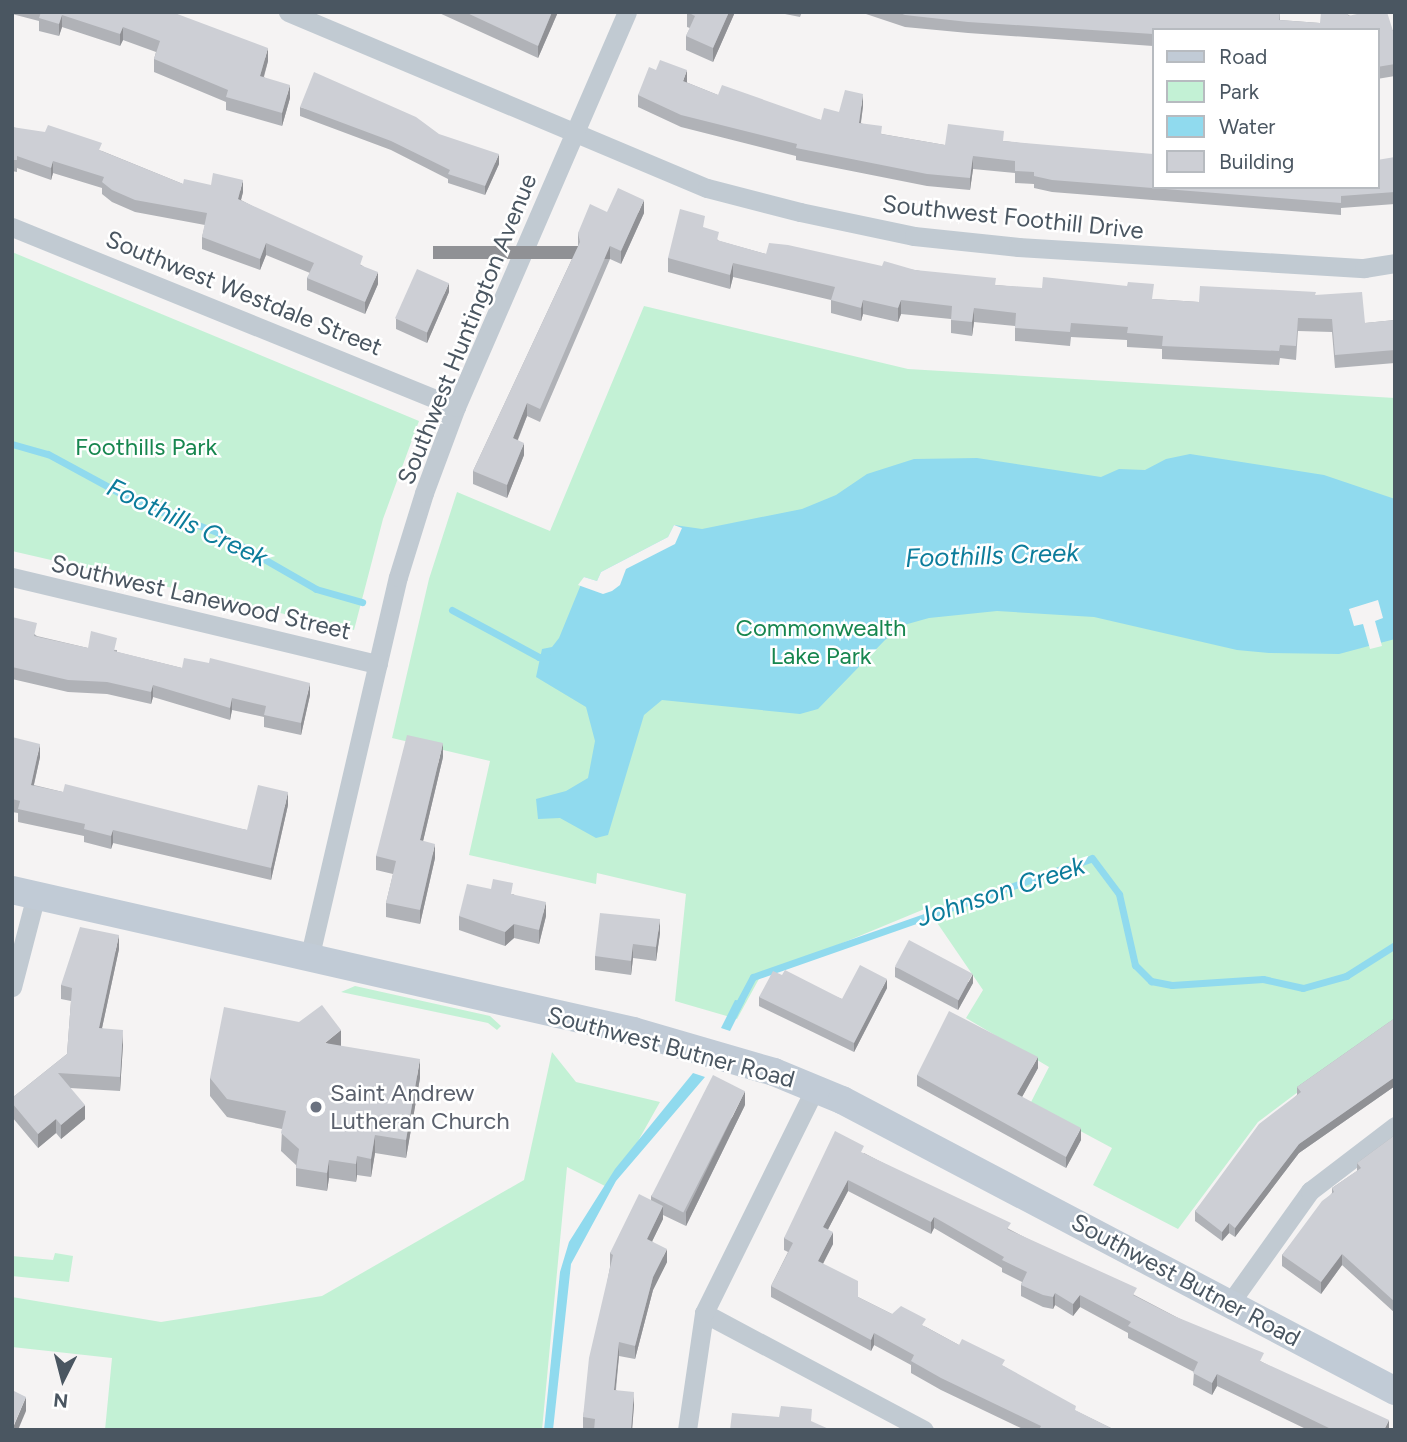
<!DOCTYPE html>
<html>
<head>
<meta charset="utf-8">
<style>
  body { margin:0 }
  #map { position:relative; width:1407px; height:1442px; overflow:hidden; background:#f5f3f3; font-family:Figtree,sans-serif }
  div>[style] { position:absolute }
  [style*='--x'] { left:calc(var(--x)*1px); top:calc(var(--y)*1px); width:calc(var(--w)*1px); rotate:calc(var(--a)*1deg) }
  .green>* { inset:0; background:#c3f1d5 }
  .water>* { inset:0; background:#90daee }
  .pier>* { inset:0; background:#f5f3f3 }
  .stream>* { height:7px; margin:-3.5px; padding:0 3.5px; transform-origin:3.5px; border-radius:3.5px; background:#90daee }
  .street>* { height:19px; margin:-9.5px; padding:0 9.5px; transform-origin:9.5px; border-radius:9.5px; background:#c1cad2 }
  .secondary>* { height:28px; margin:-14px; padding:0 14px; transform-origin:14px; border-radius:14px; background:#c1cbd6 }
  .wall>* { inset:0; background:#b0b2b7 }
  .shaded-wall>* { inset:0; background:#909195; transform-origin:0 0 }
  .building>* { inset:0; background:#cdcfd5; transform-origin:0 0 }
  .dots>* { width:19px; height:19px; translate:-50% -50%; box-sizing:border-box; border:4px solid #fff; border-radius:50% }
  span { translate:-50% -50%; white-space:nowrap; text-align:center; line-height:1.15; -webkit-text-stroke:5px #fff; paint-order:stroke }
  .street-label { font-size:24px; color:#4a5661 }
  .park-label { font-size:24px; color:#17864f }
  .worship-label { font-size:24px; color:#5b616d }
  .left { translate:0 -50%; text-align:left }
  .water-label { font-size:26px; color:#0c7c9b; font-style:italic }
  .frame { position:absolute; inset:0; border:14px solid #4a5661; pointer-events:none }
  .legend { position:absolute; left:1152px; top:28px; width:228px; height:161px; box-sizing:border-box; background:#fff; border:2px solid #b7bbc0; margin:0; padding:9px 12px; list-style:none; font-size:21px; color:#4a5661 }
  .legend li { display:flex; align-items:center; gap:14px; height:35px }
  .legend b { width:35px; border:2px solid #b7bbc0 }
  .north { position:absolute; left:28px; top:1344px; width:70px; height:70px; -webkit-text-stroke:5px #fff; paint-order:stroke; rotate:186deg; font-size:19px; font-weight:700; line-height:28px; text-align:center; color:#4a5661 }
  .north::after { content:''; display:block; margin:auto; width:24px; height:32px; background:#4a5661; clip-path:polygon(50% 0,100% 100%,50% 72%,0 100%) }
</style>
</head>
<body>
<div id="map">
  <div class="green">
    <div style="clip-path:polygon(12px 252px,419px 421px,383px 519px,354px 630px,12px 551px)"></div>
    <div style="clip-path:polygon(644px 306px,908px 369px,1395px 398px,1395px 1019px,1258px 1122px,1178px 1229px,1093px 1185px,1112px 1148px,1030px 1104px,1049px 1067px,966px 1018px,983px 990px,927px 908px,760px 977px,737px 1019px,675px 1001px,686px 894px,597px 873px,596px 884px,469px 855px,490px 761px,392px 738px,429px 579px,457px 492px,550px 531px)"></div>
    <div style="clip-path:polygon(355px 986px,490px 1016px,501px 1026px,497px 1030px,488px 1023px,341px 992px)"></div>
    <div style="clip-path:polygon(552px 1052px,576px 1082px,660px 1102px,611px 1189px,567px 1167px,542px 1430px,105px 1430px,112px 1358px,12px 1347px,12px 1297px,161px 1322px,322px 1296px,524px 1180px)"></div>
    <div style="clip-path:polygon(55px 1253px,73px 1256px,69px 1282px,12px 1276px,12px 1256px,53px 1260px)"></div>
  </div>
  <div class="water">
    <div style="clip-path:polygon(1190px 454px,1324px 475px,1395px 499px,1395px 639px,1339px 654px,1269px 653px,1237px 650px,1094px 617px,997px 611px,929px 618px,904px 625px,885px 640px,818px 709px,800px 714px,662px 700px,644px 715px,608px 835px,596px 838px,560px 818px,538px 819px,536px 799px,566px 791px,588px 778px,595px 741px,586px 707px,536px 677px,542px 649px,552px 647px,559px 638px,584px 577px,597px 581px,601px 572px,668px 537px,674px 525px,702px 529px,802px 509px,836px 495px,867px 474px,914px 459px,977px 458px,1101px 477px,1119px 469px,1145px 470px,1166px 459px)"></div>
    <div style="clip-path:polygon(735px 1000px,745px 1001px,730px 1031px,721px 1028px)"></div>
    <div style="clip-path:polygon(693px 1073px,705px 1077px,616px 1181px,571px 1264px,553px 1430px,544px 1430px,560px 1272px,569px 1242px,615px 1169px)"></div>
  </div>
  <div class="pier">
    <div style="clip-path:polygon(674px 525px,682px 528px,675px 544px,626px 569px,620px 585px,612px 591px,603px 594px,578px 585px,584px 577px,597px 581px,601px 572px,668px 537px)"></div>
    <div style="clip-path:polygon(1378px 600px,1383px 618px,1375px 621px,1382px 646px,1370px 649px,1363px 624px,1354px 626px,1349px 609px)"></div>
  </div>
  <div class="stream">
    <div style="--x:12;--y:444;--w:37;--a:16"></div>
    <div style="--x:48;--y:454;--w:105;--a:28.5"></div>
    <div style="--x:140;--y:504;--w:82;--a:20"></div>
    <div style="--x:217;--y:532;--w:114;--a:29.9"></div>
    <div style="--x:316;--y:589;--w:48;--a:15.8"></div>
    <div style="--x:452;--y:610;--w:99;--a:28.4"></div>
    <div style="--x:539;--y:657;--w:9;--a:0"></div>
    <div style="--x:737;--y:1007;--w:34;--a:-62"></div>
    <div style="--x:753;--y:977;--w:359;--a:-19.3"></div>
    <div style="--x:1092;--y:858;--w:45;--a:53.1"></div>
    <div style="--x:1119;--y:894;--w:73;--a:77.3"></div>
    <div style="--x:1135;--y:965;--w:23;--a:45"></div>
    <div style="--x:1151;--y:981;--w:21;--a:11"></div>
    <div style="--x:1172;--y:985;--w:91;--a:-3.8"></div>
    <div style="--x:1263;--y:979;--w:41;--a:12.7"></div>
    <div style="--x:1303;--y:988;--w:45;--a:-15.6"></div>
    <div style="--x:1346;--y:976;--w:58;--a:-32.3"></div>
  </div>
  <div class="street">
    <div style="--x:288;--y:12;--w:454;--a:22.8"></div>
    <div style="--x:707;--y:188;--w:96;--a:14.5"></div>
    <div style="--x:800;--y:212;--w:116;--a:11.9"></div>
    <div style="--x:914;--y:236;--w:105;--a:6"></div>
    <div style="--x:1018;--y:247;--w:347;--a:3.5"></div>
    <div style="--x:1364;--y:268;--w:31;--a:-9"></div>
    <div style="--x:12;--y:227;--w:479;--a:22.1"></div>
    <div style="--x:12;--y:577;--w:376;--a:13.4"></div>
    <div style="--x:309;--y:959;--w:392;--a:-76.9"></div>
    <div style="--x:398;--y:577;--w:88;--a:-72.8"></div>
    <div style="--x:424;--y:493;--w:92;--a:-69.6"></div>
    <div style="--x:456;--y:407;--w:430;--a:-66.6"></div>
    <div style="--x:12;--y:987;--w:95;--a:-75.4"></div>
    <div style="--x:1230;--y:1303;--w:138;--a:-54.5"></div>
    <div style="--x:1310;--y:1191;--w:107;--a:-37.4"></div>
    <div style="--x:704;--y:1313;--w:249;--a:28"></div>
    <div style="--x:687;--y:1430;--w:118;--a:-81.7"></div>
    <div style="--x:704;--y:1313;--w:251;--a:-63.7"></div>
  </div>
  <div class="secondary">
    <div style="--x:12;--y:890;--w:637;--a:12.79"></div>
    <div style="--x:633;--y:1031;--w:147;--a:16.2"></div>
    <div style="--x:774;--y:1072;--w:74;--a:22.4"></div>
    <div style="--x:842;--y:1100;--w:625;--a:27.75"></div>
  </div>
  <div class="wall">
    <div style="clip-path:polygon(12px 12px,172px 12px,268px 61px,264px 77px,290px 98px,282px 126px,226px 110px,226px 102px,154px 72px,154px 59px,156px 52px,123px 40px,120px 46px,62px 27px,59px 36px,39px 31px,39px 21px,12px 14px)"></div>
    <div style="clip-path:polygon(437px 12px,558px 12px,538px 58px)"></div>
    <div style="clip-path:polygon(687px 12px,735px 12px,713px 62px,686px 50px,686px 36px,690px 28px,687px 27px)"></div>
    <div style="clip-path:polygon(775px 12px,802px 12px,800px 17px)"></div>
    <div style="clip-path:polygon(860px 12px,1280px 12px,1280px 20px,1320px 23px,1349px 12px,1348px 15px,1395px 31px,1395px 76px,1377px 79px,1377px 30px,1153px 30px,1153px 46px,968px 33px,905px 27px)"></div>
    <div style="clip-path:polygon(656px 70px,718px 95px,821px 120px,839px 112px,863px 106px,861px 123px,882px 134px,945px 145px,1004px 141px,1377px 187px,1395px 157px,1395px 204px,1341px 208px,1341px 215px,1052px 192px,1034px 188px,1034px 184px,1015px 183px,1015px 173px,973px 169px,970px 190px,927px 186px,796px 160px,796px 156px,681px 127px,638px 107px,638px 95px)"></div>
    <div style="clip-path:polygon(300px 107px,499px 164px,485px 195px,448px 183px,448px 179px,391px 150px,300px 116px)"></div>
    <div style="clip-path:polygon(12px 127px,102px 151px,183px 184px,243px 192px,241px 200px,363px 266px,378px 284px,365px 314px,307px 290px,307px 278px,310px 273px,266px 255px,260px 270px,202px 249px,202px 237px,205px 225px,135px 212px,112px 202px,102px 194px,102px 188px,53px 173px,51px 180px,17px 168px,17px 172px,12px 171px)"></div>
    <div style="clip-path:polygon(607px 212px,644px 213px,621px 264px,610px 259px,540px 422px,527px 416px,518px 440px,524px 455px,507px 498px,473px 484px,473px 471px,578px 246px,578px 233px)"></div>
    <div style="clip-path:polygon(705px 228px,719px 241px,766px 254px,915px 270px,996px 285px,1153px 299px,1199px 302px,1315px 295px,1365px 323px,1395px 320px,1395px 363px,1335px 368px,1332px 332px,1298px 331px,1296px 360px,1280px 358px,1279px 365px,1162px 359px,1162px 349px,1127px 347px,1127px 340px,1071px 337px,1070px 346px,1015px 341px,1015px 326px,974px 322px,972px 336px,951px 333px,951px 319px,901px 314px,898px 322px,863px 314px,861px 321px,831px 313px,831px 300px,733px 277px,730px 289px,668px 272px,668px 258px)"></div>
    <div style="clip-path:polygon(449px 292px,427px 343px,396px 329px,396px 319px)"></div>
    <div style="clip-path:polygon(12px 617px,37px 636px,88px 648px,117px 650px,117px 652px,182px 668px,310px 695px,301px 735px,264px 727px,264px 717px,232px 710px,230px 720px,153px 697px,151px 704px,107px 694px,68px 692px,12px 679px)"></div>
    <div style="clip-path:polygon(12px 737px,40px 757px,34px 785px,63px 792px,247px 830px,288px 805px,271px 880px,113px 843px,111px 849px,84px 842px,84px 836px,18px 822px,18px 813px,12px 812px)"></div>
    <div style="clip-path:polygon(443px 757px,423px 841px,435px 858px,420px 924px,386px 917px,386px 903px,393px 874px,376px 870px,376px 856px)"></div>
    <div style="clip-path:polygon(513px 894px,546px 916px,539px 944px,514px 938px,505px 946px,459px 930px,459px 916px)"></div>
    <div style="clip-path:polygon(660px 933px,656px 961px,633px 958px,631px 975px,595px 970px,595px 956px)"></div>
    <div style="clip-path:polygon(119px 949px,102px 1028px,123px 1044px,120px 1091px,70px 1088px,85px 1119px,61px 1139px,56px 1133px,38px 1148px,12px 1117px,12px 1098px,67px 1054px,71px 1001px,61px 999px,61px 985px)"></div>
    <div style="clip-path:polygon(895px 967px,973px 983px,958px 1010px,895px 977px)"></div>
    <div style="clip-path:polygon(782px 975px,842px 999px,887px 988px,854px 1052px,759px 1006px,759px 997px)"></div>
    <div style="clip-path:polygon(1395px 1018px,1395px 1086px,1299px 1153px,1235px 1237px,1229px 1233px,1222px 1241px,1195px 1221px,1195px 1211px,1297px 1095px,1297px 1087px)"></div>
    <div style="clip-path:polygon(341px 1046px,420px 1078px,406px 1158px,375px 1153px,371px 1177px,357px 1175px,356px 1182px,329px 1178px,327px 1191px,296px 1186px,296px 1165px,281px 1151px,282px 1129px,227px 1117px,210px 1096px,210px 1078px)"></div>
    <div style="clip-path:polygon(1038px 1068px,1022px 1097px,1081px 1140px,1066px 1168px,917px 1086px,917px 1075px)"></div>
    <div style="clip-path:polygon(745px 1105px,686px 1226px,663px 1215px,663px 1219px,652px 1241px,667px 1262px,653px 1290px,635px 1359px,619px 1356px,616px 1390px,634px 1405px,632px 1430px,583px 1430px,583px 1417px,610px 1267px,610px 1253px,651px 1200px,651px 1196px)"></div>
    <div style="clip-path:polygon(1395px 1135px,1395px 1313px,1342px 1265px,1321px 1294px,1282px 1266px,1282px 1255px,1332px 1193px,1332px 1188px,1357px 1171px,1357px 1163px)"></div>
    <div style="clip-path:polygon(864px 1153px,1264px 1363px,1389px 1430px,1308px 1430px,1217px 1386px,1212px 1395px,1193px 1385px,1194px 1372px,1128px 1338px,1128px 1333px,1080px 1307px,1073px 1316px,1055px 1305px,1053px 1309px,1043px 1307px,1021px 1296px,1021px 1285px,1022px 1282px,1002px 1272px,1002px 1268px,934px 1228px,931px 1234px,848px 1191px,828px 1229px,833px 1244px,823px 1264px,858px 1297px,892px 1314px,926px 1327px,959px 1345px,1005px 1367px,1076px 1411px,1115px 1430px,1025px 1430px,941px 1390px,911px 1373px,911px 1365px,874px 1345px,871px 1351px,771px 1297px,771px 1286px,788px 1252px,784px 1250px,784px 1238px)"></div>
  </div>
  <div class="shaded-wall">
    <div style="clip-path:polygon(552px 12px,558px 12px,538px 58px,538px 46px)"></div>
    <div style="clip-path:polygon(729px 12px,735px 12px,713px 62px,713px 48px)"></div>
    <div style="clip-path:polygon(62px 15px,62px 27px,59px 36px,59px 24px)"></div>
    <div style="clip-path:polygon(123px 27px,123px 40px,120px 46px,120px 34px)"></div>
    <div style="clip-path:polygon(268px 48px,268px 61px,260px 89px,260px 76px)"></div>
    <div style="clip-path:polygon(687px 70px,687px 82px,683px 93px,683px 81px)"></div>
    <div style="clip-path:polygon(290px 85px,290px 98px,282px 126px,282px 113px)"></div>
    <div style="clip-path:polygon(863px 94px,863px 106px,859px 135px,859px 123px)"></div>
    <div style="clip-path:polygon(499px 154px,499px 164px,485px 195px,485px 186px)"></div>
    <div style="clip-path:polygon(973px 156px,973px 169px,970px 190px,970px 178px)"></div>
    <div style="clip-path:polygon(53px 161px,53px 173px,51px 180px,51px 168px)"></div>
    <div style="clip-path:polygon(243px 180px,243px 192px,238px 211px,238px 199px)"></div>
    <div style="clip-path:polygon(644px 200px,644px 213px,621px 264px,621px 251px)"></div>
    <div style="clip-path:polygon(266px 243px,266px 255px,260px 270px,260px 259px)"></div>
    <div style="left:610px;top:246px;width:13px;height:177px;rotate:90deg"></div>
    <div style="clip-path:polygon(733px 263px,733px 277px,730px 289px,730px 275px)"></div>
    <div style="clip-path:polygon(378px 272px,378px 284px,365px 314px,365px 302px)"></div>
    <div style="clip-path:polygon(449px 283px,449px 292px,427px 343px,427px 333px)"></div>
    <div style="clip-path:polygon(863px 300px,863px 314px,861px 321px,861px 308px)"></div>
    <div style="clip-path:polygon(901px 300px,901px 314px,898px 322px,898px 308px)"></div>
    <div style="clip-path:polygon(974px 308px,974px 322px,972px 336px,972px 322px)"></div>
    <div style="clip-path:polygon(527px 403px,527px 416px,513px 451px,513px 438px)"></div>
    <div style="clip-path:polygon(524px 443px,524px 455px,507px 498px,507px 485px)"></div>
    <div style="clip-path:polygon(310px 683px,310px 695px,301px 735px,301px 723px)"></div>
    <div style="clip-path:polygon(153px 685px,153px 697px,151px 704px,151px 692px)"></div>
    <div style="clip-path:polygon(232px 698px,232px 710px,230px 720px,230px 708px)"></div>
    <div style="clip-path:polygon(443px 743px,443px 757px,420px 854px,420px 840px)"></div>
    <div style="clip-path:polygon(40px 744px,40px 757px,31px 797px,31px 785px)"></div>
    <div style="clip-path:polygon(288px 792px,288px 805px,271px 880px,271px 868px)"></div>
    <div style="clip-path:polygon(113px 830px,113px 843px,111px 849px,111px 836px)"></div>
    <div style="clip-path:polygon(435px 844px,435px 858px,420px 924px,420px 910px)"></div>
    <div style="clip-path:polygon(546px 902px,546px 916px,539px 944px,539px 930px)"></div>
    <div style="clip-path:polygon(660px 919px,660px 933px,656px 961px,656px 947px)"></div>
    <div style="clip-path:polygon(514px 924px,514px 938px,505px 946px,505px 932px)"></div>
    <div style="clip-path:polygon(119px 935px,119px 949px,99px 1042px,99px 1028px)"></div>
    <div style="clip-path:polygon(633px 944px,633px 958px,631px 975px,631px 961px)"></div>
    <div style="clip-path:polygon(973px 974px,973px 983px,958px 1010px,958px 1001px)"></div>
    <div style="clip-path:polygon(887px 979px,887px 988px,854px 1052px,854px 1043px)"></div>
    <div style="clip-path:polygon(123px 1030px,123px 1044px,120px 1091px,120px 1077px)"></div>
    <div style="clip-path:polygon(341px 1030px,341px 1048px,325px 1043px)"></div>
    <div style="clip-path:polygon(1038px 1057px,1038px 1068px,1017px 1106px,1017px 1094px)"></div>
    <div style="clip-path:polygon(420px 1059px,420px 1078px,406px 1158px,406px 1140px)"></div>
    <div style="clip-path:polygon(1395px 1077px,1395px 1086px,1299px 1153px,1235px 1237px,1235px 1228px,1299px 1144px)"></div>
    <div style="clip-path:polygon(745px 1091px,745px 1105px,686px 1226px,686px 1212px)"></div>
    <div style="clip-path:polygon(85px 1105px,85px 1119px,61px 1139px,61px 1125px)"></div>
    <div style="clip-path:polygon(56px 1119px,56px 1133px,38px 1148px,38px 1134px)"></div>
    <div style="clip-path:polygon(1081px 1128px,1081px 1140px,1066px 1168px,1066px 1157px)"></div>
    <div style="clip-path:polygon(375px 1135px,375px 1153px,371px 1177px,371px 1159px)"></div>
    <div style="clip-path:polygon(357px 1156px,357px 1175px,356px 1182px,356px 1164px)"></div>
    <div style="clip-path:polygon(329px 1160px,329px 1178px,327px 1191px,327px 1173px)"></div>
    <div style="clip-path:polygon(848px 1180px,848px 1191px,823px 1239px,823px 1227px)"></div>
    <div style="clip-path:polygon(663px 1206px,663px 1219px,647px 1252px,647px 1239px)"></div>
    <div style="clip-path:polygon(934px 1217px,934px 1228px,931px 1234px,931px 1222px)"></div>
    <div style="clip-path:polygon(1229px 1223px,1229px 1233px,1222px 1241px,1222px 1232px)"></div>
    <div style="clip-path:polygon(833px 1232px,833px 1244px,818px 1273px,818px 1261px)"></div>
    <div style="clip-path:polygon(667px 1249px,667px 1262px,653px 1290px,635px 1359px,635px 1346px,653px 1277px)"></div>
    <div style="clip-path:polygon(1342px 1254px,1342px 1265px,1321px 1294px,1321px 1282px)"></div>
    <div style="clip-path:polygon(1055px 1293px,1055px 1305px,1053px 1309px,1053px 1297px)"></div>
    <div style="clip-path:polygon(1080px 1295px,1080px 1307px,1073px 1316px,1073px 1304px)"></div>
    <div style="clip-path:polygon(874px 1333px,874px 1345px,871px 1351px,871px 1340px)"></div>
    <div style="clip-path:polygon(619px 1342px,619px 1356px,614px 1403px,614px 1390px)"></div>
    <div style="clip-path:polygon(1217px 1374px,1217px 1386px,1212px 1395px,1212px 1383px)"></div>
    <div style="clip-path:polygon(634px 1392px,634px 1405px,632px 1430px,631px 1430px)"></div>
    <div style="clip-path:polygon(26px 1397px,26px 1411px,18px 1430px,12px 1430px)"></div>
    <div style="clip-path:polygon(1389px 1420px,1389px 1430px,1384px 1430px)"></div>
  </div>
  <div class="building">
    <div style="clip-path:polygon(41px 12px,172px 12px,268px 48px,260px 76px,290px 85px,282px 113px,226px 97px,228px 90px,154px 59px,160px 41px,123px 27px,120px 34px,62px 15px,59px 24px,39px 18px)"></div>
    <div style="clip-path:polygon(465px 12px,552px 12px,538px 46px)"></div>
    <div style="clip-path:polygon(687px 12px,729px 12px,713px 48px,686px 36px,695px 16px)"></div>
    <div style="clip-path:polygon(897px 12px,1280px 12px,1279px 20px,1320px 23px,1321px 12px,1348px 12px,1348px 16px,1366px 12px,1387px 12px,1393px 31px,1395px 31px,1395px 64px,1377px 67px,1377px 30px,1153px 30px,1153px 34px,968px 22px,905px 15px)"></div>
    <div style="clip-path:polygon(660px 60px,687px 70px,683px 81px,718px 95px,722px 85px,821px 120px,824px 108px,839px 112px,845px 90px,863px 94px,859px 123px,882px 126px,881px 134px,945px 145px,948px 124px,1004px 131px,1003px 141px,1153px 154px,1153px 187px,1377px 187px,1377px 160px,1395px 157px,1395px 192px,1341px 196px,1341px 203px,1052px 180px,1034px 176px,1034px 172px,1015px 171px,1015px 161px,973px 156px,970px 178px,927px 174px,796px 148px,797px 144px,681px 115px,638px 95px,649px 67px,656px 70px)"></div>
    <div style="clip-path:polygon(314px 72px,416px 117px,439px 134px,499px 154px,485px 186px,448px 174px,450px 170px,391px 141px,300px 107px)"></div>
    <div style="clip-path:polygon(48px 125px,102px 143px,99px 150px,183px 184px,184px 179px,211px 185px,213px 173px,243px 180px,238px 199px,363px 256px,360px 265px,378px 272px,365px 302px,307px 278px,314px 263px,266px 243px,260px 259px,202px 237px,207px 213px,135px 200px,112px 190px,102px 182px,104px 177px,53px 161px,51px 168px,17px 156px,17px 160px,12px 160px,12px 127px,45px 132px)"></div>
    <div style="clip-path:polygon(618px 188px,644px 200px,621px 251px,610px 246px,540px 409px,527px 403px,513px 438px,524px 443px,507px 485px,473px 471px,580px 242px,578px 233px,590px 204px,607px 212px)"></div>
    <div style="clip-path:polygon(680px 209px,705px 216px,703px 227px,719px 232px,717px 240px,766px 254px,769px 243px,788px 245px,882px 266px,884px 261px,915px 270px,996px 278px,995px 285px,1042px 288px,1043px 277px,1127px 286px,1128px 282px,1154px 284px,1152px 299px,1199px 302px,1200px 286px,1316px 292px,1315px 295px,1362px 292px,1365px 323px,1395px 320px,1395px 350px,1335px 355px,1332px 319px,1298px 318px,1296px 346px,1280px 345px,1279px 351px,1162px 346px,1163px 336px,1127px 333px,1128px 327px,1071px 323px,1070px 332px,1015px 328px,1016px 313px,974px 308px,972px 322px,951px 320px,952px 306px,901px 300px,898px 308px,863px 300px,861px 308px,831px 300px,835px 287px,733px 263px,730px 275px,668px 258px)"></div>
    <div style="left:417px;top:269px;width:35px;height:54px;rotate:24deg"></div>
    <div style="clip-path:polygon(12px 617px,37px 623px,34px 636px,88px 648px,91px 631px,117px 638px,114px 651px,182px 668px,184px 658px,209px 663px,210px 658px,310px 683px,301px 723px,264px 715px,266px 706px,232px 698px,230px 708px,153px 685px,151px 692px,107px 682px,68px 680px,12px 667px)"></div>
    <div style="clip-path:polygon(407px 735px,443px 743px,420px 840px,435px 844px,420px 910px,386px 903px,396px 861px,376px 856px)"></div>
    <div style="clip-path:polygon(12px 737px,40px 744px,31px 785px,63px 792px,65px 784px,247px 830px,258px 785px,288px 792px,271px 868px,113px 830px,111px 836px,84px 829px,85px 824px,18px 809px,20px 801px,12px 799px)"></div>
    <div style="clip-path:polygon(493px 879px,513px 883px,511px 894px,546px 902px,539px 930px,514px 924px,505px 932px,459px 916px,467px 884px,491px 889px)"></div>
    <div style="clip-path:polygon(600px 913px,660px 919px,656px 947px,633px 944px,631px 961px,595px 956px)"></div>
    <div style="clip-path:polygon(80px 927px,119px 935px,99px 1028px,123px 1030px,120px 1077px,58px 1073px,85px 1105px,61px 1125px,56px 1119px,38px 1134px,12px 1103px,12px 1098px,67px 1054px,72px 988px,61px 985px)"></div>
    <div style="left:909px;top:940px;width:72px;height:30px;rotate:28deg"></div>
    <div style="clip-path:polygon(860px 965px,887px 979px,854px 1043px,759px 997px,773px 971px,782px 975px,785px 970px,842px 999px)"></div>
    <div style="clip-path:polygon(322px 1005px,341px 1030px,325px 1043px,420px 1059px,406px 1140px,375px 1135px,371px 1159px,357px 1156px,356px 1164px,329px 1160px,327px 1173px,296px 1168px,299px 1149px,281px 1133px,286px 1111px,227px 1099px,210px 1078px,224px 1007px,299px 1022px)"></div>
    <div style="clip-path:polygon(949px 1011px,1038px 1057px,1017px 1094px,1081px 1128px,1066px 1157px,917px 1075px)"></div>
    <div style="clip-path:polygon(1395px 1018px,1395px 1077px,1299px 1144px,1235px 1228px,1229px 1223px,1222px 1232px,1195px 1211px,1259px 1124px,1301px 1092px,1297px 1087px)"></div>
    <div style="left:713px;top:1075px;width:36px;height:136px;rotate:27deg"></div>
    <div style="clip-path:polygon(835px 1131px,864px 1146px,861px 1152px,1011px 1223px,1007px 1229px,1137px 1288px,1133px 1295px,1174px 1316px,1264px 1353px,1260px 1361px,1389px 1420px,1384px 1430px,1333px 1430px,1217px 1374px,1212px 1383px,1193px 1373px,1198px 1362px,1128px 1326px,1131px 1322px,1080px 1295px,1073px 1304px,1055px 1293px,1053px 1297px,1043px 1295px,1021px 1285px,1027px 1272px,1002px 1260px,1004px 1257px,934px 1217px,931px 1222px,848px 1180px,823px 1227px,833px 1232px,818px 1261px,858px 1281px,858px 1297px,892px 1314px,901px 1306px,926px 1319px,922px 1325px,959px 1345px,962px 1339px,1005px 1360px,1002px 1365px,1076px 1406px,1075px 1410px,1115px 1430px,1039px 1430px,1041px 1426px,941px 1378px,911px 1361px,914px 1355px,874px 1333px,871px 1340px,771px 1286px,793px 1243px,784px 1238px)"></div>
    <div style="clip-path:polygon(1395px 1135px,1395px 1194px,1393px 1195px,1395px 1196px,1395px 1302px,1342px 1254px,1321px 1282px,1282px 1255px,1322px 1201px,1334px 1192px,1332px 1188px,1361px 1168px,1357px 1163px)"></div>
    <div style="clip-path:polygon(639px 1194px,663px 1206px,647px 1239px,667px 1249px,653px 1277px,635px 1346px,619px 1342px,614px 1390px,634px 1392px,631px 1430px,594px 1430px,595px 1419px,583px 1417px,589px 1358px,613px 1255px,610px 1253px)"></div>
    <div style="clip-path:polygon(12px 1390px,26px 1397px,12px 1429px)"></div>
    <div style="clip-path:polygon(781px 1406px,812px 1409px,811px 1421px,831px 1430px,730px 1430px,732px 1413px,779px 1417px)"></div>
  </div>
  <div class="dots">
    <div style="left:316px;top:1107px;background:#6b7280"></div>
  </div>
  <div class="street-label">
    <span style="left:1013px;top:217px;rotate:6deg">Southwest Foothill Drive</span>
    <span style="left:244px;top:293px;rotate:22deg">Southwest Westdale Street</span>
    <span style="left:467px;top:329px;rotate:-68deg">Southwest Huntington Avenue</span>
    <span style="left:201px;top:597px;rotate:13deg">Southwest Lanewood Street</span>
    <span style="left:671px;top:1047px;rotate:15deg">Southwest Butner Road</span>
    <span style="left:1186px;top:1280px;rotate:28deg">Southwest Butner Road</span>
  </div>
  <div class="park-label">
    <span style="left:146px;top:447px">Foothills Park</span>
    <span style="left:821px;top:642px">Commonwealth<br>Lake Park</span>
  </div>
  <div class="worship-label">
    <span class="left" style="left:330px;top:1107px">Saint Andrew<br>Lutheran Church</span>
  </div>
  <div class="water-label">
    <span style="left:187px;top:523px;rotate:25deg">Foothills Creek</span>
    <span style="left:992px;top:556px;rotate:-2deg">Foothills Creek</span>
    <span style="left:1001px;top:892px;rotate:-18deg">Johnson Creek</span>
  </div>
  <div class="frame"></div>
  <ul class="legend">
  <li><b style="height:9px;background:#c1cbd6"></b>Road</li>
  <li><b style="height:19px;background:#c3f1d5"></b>Park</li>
  <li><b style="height:19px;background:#90daee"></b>Water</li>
  <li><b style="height:19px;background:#cdcfd5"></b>Building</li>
  </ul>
  <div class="north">N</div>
</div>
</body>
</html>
